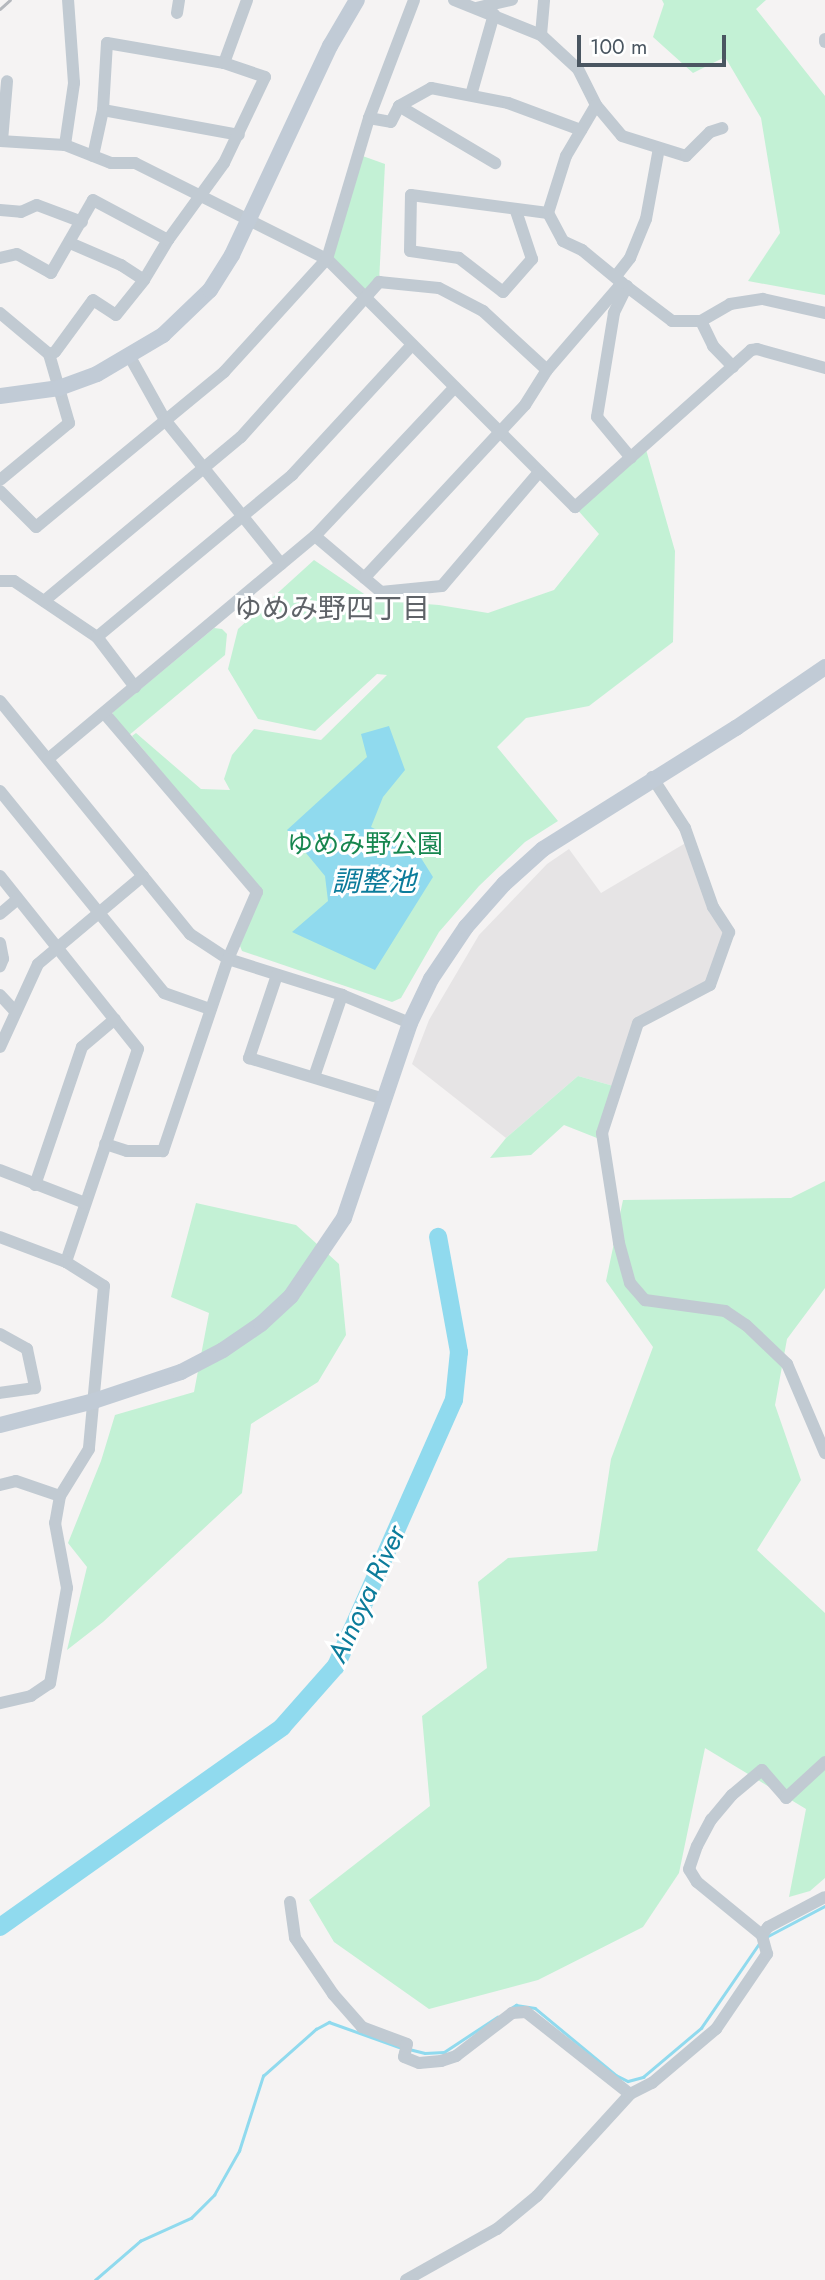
<!DOCTYPE html>
<html>
<head>
<meta charset="utf-8">
<style>
  body { margin:0 }
  #map { position:relative; width:825px; height:2280px; overflow:hidden; background:#f5f3f3; font-family:Jost,"Noto Sans JP",sans-serif }
  div>[style] { position:absolute }
  [style*='--x'] { left:calc(var(--x)*1px); top:calc(var(--y)*1px); width:calc(var(--w)*1px); rotate:calc(var(--a)*1deg) }
  .education>* { inset:0; background:#e6e4e5 }
  .green>* { inset:0; background:#c3f1d5 }
  .water>* { inset:0; background:#90daee }
  .stream>* { height:2.5px; margin:-1.25px; padding:0 1.25px; transform-origin:1.25px; border-radius:1.25px; background:#90daee }
  .river>* { height:18px; margin:-9px; padding:0 9px; transform-origin:9px; border-radius:9px; background:#90daee }
  .street>* { height:12px; margin:-6px; padding:0 6px; transform-origin:6px; border-radius:6px; background:#c1cad2 }
  .secondary>* { height:16px; margin:-8px; padding:0 8px; transform-origin:8px; border-radius:8px; background:#c1cbd6 }
  .rail>* { height:2.5px; margin:-1.25px; padding:0 1.25px; transform-origin:1.25px; border-radius:1.25px; background:#b5b8bd }
  span { translate:-50% -50%; white-space:nowrap; text-align:center; line-height:1.15; -webkit-text-stroke:6px #fff; paint-order:stroke }
  .park-label { font-size:26px; color:#17864f }
  .neighbourhood-label { font-size:28px; color:#5f6368 }
  .water-label { font-size:28px; color:#0c7c9b; font-style:italic }
  .scale { position:absolute; left:577px; top:35px; width:149px; height:32px; box-sizing:border-box; border:4px solid #4a5661; border-top:0; padding-left:9px; font-size:21px; line-height:24px; white-space:nowrap; color:#4a5661; -webkit-text-stroke:5px #fff; paint-order:stroke }
</style>
</head>
<body>
<div id="map">
  <div class="education">
    <div style="clip-path:polygon(689px 841px,726px 931px,708px 981px,638px 1023px,617px 1087px,578px 1076px,506px 1138px,412px 1064px,429px 1020px,479px 935px,547px 864px,569px 849px,601px 893px)"></div>
  </div>
  <div class="green">
    <div style="clip-path:polygon(662px 0,766px 0,756px 9px,825px 96px,825px 295px,748px 281px,780px 233px,761px 118px,725px 57px,693px 73px,653px 37px,664px 4px)"></div>
    <div style="clip-path:polygon(357px 154px,385px 164px,379px 282px,366px 299px,327px 259px)"></div>
    <div style="clip-path:polygon(645px 446px,675px 551px,673px 642px,589px 706px,526px 718px,497px 747px,558px 821px,525px 842px,479px 886px,439px 932px,401px 998px,392px 1002px,242px 951px,240px 946px,260px 891px,132px 736px,136px 733px,201px 789px,230px 790px,224px 779px,232px 755px,254px 729px,321px 740px,387px 675px,377px 674px,315px 731px,258px 719px,228px 669px,238px 629px,314px 560px,373px 600px,439px 605px,488px 613px,554px 590px,599px 534px,575px 507px)"></div>
    <div style="clip-path:polygon(214px 628px,222px 629px,227px 634px,225px 655px,128px 736px,112px 716px,113px 712px)"></div>
    <div style="clip-path:polygon(578px 1076px,617px 1087px,602px 1140px,564px 1125px,531px 1155px,490px 1158px,506px 1138px)"></div>
    <div style="clip-path:polygon(825px 1181px,825px 1288px,787px 1339px,775px 1405px,801px 1480px,757px 1550px,825px 1613px,825px 1878px,810px 1891px,789px 1897px,806px 1809px,705px 1748px,679px 1873px,643px 1927px,538px 1980px,429px 2009px,334px 1942px,309px 1900px,430px 1806px,422px 1716px,487px 1668px,478px 1582px,508px 1558px,597px 1551px,611px 1459px,653px 1347px,606px 1281px,623px 1200px,791px 1198px)"></div>
    <div style="clip-path:polygon(196px 1203px,296px 1225px,339px 1264px,346px 1335px,318px 1382px,251px 1424px,242px 1493px,103px 1622px,67px 1650px,87px 1567px,68px 1543px,101px 1461px,115px 1415px,194px 1392px,209px 1313px,171px 1297px)"></div>
  </div>
  <div class="water">
    <div style="clip-path:polygon(389px 726px,405px 770px,383px 797px,371px 827px,416px 850px,433px 877px,375px 970px,292px 932px,328px 901px,325px 876px,287px 830px,367px 757px,361px 734px)"></div>
  </div>
  <div class="stream">
    <div style="--x:768;--y:1936;--w:64;--a:-27.8"></div>
    <div style="--x:511;--y:2008;--w:6;--a:-31"></div>
    <div style="--x:516;--y:2005;--w:19;--a:9"></div>
    <div style="--x:535;--y:2008;--w:105;--a:39.6"></div>
    <div style="--x:616;--y:2075;--w:13;--a:27"></div>
    <div style="--x:628;--y:2081;--w:16;--a:-15"></div>
    <div style="--x:643;--y:2077;--w:76;--a:-40.2"></div>
    <div style="--x:701;--y:2028;--w:104;--a:-55.5"></div>
    <div style="--x:409;--y:2049;--w:16;--a:14"></div>
    <div style="--x:425;--y:2053;--w:19;--a:-3"></div>
    <div style="--x:444;--y:2052;--w:64;--a:-33.4"></div>
    <div style="--x:95;--y:2280;--w:60;--a:-40.9"></div>
    <div style="--x:140;--y:2241;--w:56;--a:-24.3"></div>
    <div style="--x:191;--y:2218;--w:33;--a:-45"></div>
    <div style="--x:214;--y:2195;--w:51;--a:-60.4"></div>
    <div style="--x:239;--y:2151;--w:79;--a:-72.3"></div>
    <div style="--x:263;--y:2076;--w:71;--a:-41.6"></div>
    <div style="--x:316;--y:2029;--w:15;--a:-28"></div>
    <div style="--x:329;--y:2022;--w:74;--a:19.7"></div>
  </div>
  <div class="river">
    <div style="--x:0;--y:1927;--w:346;--a:-35.3"></div>
    <div style="--x:282;--y:1727;--w:81;--a:-48.5"></div>
    <div style="--x:336;--y:1666;--w:291;--a:-66.1"></div>
    <div style="--x:454;--y:1400;--w:48;--a:-84.1"></div>
    <div style="--x:459;--y:1352;--w:117;--a:-100.3"></div>
  </div>
  <div class="street">
    <div style="--x:454;--y:0;--w:94;--a:21.9"></div>
    <div style="--x:541;--y:35;--w:50;--a:42.6"></div>
    <div style="--x:578;--y:69;--w:40;--a:63.4"></div>
    <div style="--x:596;--y:105;--w:40;--a:50"></div>
    <div style="--x:622;--y:136;--w:67;--a:17.4"></div>
    <div style="--x:686;--y:156;--w:34;--a:-45"></div>
    <div style="--x:710;--y:132;--w:13;--a:-18"></div>
    <div style="--x:476;--y:8;--w:37;--a:-13"></div>
    <div style="--x:177;--y:13;--w:13;--a:-81"></div>
    <div style="--x:541;--y:35;--w:35;--a:-85"></div>
    <div style="--x:825;--y:39;--w:3;--a:90"></div>
    <div style="--x:471;--y:95;--w:84;--a:-74.1"></div>
    <div style="--x:399;--y:106;--w:112;--a:30.7"></div>
    <div style="--x:103;--y:110;--w:138;--a:10.4"></div>
    <div style="--x:369;--y:118;--w:22;--a:10"></div>
    <div style="--x:391;--y:122;--w:18;--a:-63"></div>
    <div style="--x:399;--y:106;--w:37;--a:-29"></div>
    <div style="--x:431;--y:88;--w:78;--a:11"></div>
    <div style="--x:508;--y:103;--w:78;--a:20.3"></div>
    <div style="--x:0;--y:141;--w:65;--a:3.5"></div>
    <div style="--x:65;--y:145;--w:49;--a:21.4"></div>
    <div style="--x:111;--y:163;--w:24;--a:0"></div>
    <div style="--x:135;--y:163;--w:215;--a:26.6"></div>
    <div style="--x:327;--y:259;--w:351;--a:45"></div>
    <div style="--x:575;--y:507;--w:236;--a:-41.7"></div>
    <div style="--x:751;--y:350;--w:6;--a:-9"></div>
    <div style="--x:757;--y:349;--w:71;--a:15.6"></div>
    <div style="--x:2;--y:141;--w:60;--a:-85.2"></div>
    <div style="--x:65;--y:145;--w:63;--a:-81.7"></div>
    <div style="--x:74;--y:83;--w:83;--a:-94.1"></div>
    <div style="--x:93;--y:156;--w:47;--a:-77.7"></div>
    <div style="--x:103;--y:110;--w:67;--a:-86.6"></div>
    <div style="--x:107;--y:43;--w:119;--a:9.7"></div>
    <div style="--x:224;--y:63;--w:67;--a:-69.9"></div>
    <div style="--x:0;--y:210;--w:21;--a:5"></div>
    <div style="--x:21;--y:212;--w:17;--a:-24"></div>
    <div style="--x:37;--y:205;--w:48;--a:20.7"></div>
    <div style="--x:516;--y:211;--w:51;--a:71.6"></div>
    <div style="--x:532;--y:259;--w:44;--a:131.3"></div>
    <div style="--x:503;--y:292;--w:56;--a:-142.3"></div>
    <div style="--x:459;--y:258;--w:49;--a:-171.9"></div>
    <div style="--x:410;--y:251;--w:56;--a:-89"></div>
    <div style="--x:411;--y:195;--w:138;--a:7.5"></div>
    <div style="--x:70;--y:243;--w:56;--a:23.3"></div>
    <div style="--x:121;--y:265;--w:27;--a:33"></div>
    <div style="--x:144;--y:280;--w:47;--a:-59"></div>
    <div style="--x:0;--y:258;--w:17;--a:-13"></div>
    <div style="--x:17;--y:254;--w:39;--a:29"></div>
    <div style="--x:51;--y:273;--w:84;--a:-60.1"></div>
    <div style="--x:93;--y:200;--w:85;--a:28.1"></div>
    <div style="--x:168;--y:240;--w:95;--a:-54"></div>
    <div style="--x:224;--y:163;--w:95;--a:-64.5"></div>
    <div style="--x:265;--y:77;--w:43;--a:-161.1"></div>
    <div style="--x:616;--y:276;--w:23;--a:-52"></div>
    <div style="--x:630;--y:258;--w:42;--a:-67.7"></div>
    <div style="--x:646;--y:219;--w:72;--a:-79.6"></div>
    <div style="--x:622;--y:283;--w:63;--a:37.2"></div>
    <div style="--x:672;--y:321;--w:29;--a:0"></div>
    <div style="--x:701;--y:321;--w:34;--a:-30"></div>
    <div style="--x:730;--y:304;--w:33;--a:-9"></div>
    <div style="--x:763;--y:299;--w:64;--a:12.7"></div>
    <div style="--x:627;--y:286;--w:30;--a:116"></div>
    <div style="--x:614;--y:313;--w:105;--a:99.3"></div>
    <div style="--x:597;--y:417;--w:53;--a:50.3"></div>
    <div style="--x:0;--y:313;--w:64;--a:39.9"></div>
    <div style="--x:49;--y:354;--w:72;--a:73.8"></div>
    <div style="--x:69;--y:423;--w:89;--a:140.4"></div>
    <div style="--x:701;--y:321;--w:28;--a:64"></div>
    <div style="--x:713;--y:346;--w:29;--a:46"></div>
    <div style="--x:49;--y:354;--w:6;--a:-18"></div>
    <div style="--x:55;--y:352;--w:64;--a:-53.8"></div>
    <div style="--x:93;--y:300;--w:27;--a:33"></div>
    <div style="--x:116;--y:315;--w:45;--a:-51.3"></div>
    <div style="--x:130;--y:357;--w:72;--a:60.9"></div>
    <div style="--x:165;--y:420;--w:185;--a:51.1"></div>
    <div style="--x:547;--y:370;--w:115;--a:-49.2"></div>
    <div style="--x:622;--y:283;--w:52;--a:-140.5"></div>
    <div style="--x:582;--y:250;--w:21;--a:-155"></div>
    <div style="--x:563;--y:241;--w:32;--a:-118"></div>
    <div style="--x:548;--y:213;--w:60;--a:-72.5"></div>
    <div style="--x:566;--y:156;--w:59;--a:-59.5"></div>
    <div style="--x:0;--y:491;--w:51;--a:45"></div>
    <div style="--x:36;--y:527;--w:244;--a:-39.5"></div>
    <div style="--x:224;--y:372;--w:153;--a:-47.7"></div>
    <div style="--x:327;--y:259;--w:147;--a:-73.4"></div>
    <div style="--x:369;--y:118;--w:126;--a:-69.1"></div>
    <div style="--x:315;--y:536;--w:87;--a:40.3"></div>
    <div style="--x:381;--y:592;--w:61;--a:-5.6"></div>
    <div style="--x:442;--y:586;--w:150;--a:-49.6"></div>
    <div style="--x:0;--y:581;--w:14;--a:0"></div>
    <div style="--x:14;--y:581;--w:100;--a:34"></div>
    <div style="--x:97;--y:637;--w:63;--a:52.8"></div>
    <div style="--x:44;--y:601;--w:256;--a:-39.8"></div>
    <div style="--x:241;--y:437;--w:208;--a:-48.3"></div>
    <div style="--x:379;--y:282;--w:60;--a:5.7"></div>
    <div style="--x:439;--y:288;--w:50;--a:27.6"></div>
    <div style="--x:483;--y:311;--w:87;--a:42.7"></div>
    <div style="--x:547;--y:370;--w:41;--a:122.2"></div>
    <div style="--x:525;--y:405;--w:236;--a:132.9"></div>
    <div style="--x:97;--y:637;--w:254;--a:-39.7"></div>
    <div style="--x:292;--y:475;--w:177;--a:-47.3"></div>
    <div style="--x:0;--y:701;--w:301;--a:50.8"></div>
    <div style="--x:190;--y:934;--w:45;--a:33.3"></div>
    <div style="--x:228;--y:959;--w:120;--a:17.5"></div>
    <div style="--x:342;--y:995;--w:74;--a:22.4"></div>
    <div style="--x:105;--y:714;--w:234;--a:49.5"></div>
    <div style="--x:257;--y:892;--w:73;--a:113.4"></div>
    <div style="--x:228;--y:959;--w:203;--a:108.7"></div>
    <div style="--x:163;--y:1151;--w:36;--a:180"></div>
    <div style="--x:127;--y:1151;--w:23;--a:-162"></div>
    <div style="--x:48;--y:759;--w:348;--a:-39.9"></div>
    <div style="--x:315;--y:536;--w:204;--a:-46.8"></div>
    <div style="--x:652;--y:777;--w:61;--a:57.1"></div>
    <div style="--x:685;--y:828;--w:84;--a:70.5"></div>
    <div style="--x:713;--y:907;--w:30;--a:57"></div>
    <div style="--x:729;--y:932;--w:56;--a:109.7"></div>
    <div style="--x:710;--y:985;--w:81;--a:152.2"></div>
    <div style="--x:638;--y:1023;--w:116;--a:108.1"></div>
    <div style="--x:602;--y:1133;--w:111;--a:81.2"></div>
    <div style="--x:619;--y:1243;--w:41;--a:74.6"></div>
    <div style="--x:630;--y:1283;--w:23;--a:49"></div>
    <div style="--x:645;--y:1300;--w:81;--a:7.8"></div>
    <div style="--x:725;--y:1311;--w:25;--a:34"></div>
    <div style="--x:746;--y:1325;--w:57;--a:43.6"></div>
    <div style="--x:787;--y:1364;--w:97;--a:66.9"></div>
    <div style="--x:0;--y:791;--w:260;--a:50.9"></div>
    <div style="--x:164;--y:993;--w:49;--a:19.2"></div>
    <div style="--x:0;--y:876;--w:221;--a:51.4"></div>
    <div style="--x:138;--y:1049;--w:225;--a:108.7"></div>
    <div style="--x:0;--y:914;--w:23;--a:-40"></div>
    <div style="--x:0;--y:943;--w:16;--a:79"></div>
    <div style="--x:3;--y:959;--w:8;--a:113"></div>
    <div style="--x:277;--y:975;--w:88;--a:108.6"></div>
    <div style="--x:249;--y:1058;--w:141;--a:16.9"></div>
    <div style="--x:0;--y:995;--w:23;--a:47"></div>
    <div style="--x:0;--y:1047;--w:91;--a:-65.4"></div>
    <div style="--x:38;--y:964;--w:137;--a:-40"></div>
    <div style="--x:314;--y:1077;--w:87;--a:-71.1"></div>
    <div style="--x:0;--y:1170;--w:91;--a:21.2"></div>
    <div style="--x:35;--y:1185;--w:146;--a:-71.2"></div>
    <div style="--x:82;--y:1047;--w:43;--a:-40.3"></div>
    <div style="--x:0;--y:1237;--w:71;--a:20.7"></div>
    <div style="--x:66;--y:1262;--w:45;--a:32.3"></div>
    <div style="--x:104;--y:1286;--w:164;--a:95.3"></div>
    <div style="--x:89;--y:1449;--w:55;--a:121.7"></div>
    <div style="--x:60;--y:1496;--w:27;--a:100"></div>
    <div style="--x:55;--y:1523;--w:66;--a:79.5"></div>
    <div style="--x:67;--y:1588;--w:97;--a:100.1"></div>
    <div style="--x:50;--y:1683;--w:23;--a:146"></div>
    <div style="--x:31;--y:1696;--w:32;--a:167"></div>
    <div style="--x:0;--y:1334;--w:31;--a:29"></div>
    <div style="--x:27;--y:1349;--w:40;--a:78"></div>
    <div style="--x:35;--y:1388;--w:35;--a:172"></div>
    <div style="--x:0;--y:1485;--w:16;--a:-14"></div>
    <div style="--x:16;--y:1481;--w:46;--a:18.8"></div>
    <div style="--x:290;--y:1902;--w:36;--a:82"></div>
    <div style="--x:295;--y:1938;--w:68;--a:55.8"></div>
    <div style="--x:333;--y:1994;--w:44;--a:48.7"></div>
    <div style="--x:362;--y:2027;--w:48;--a:20.7"></div>
    <div style="--x:407;--y:2044;--w:13;--a:103"></div>
    <div style="--x:404;--y:2057;--w:16;--a:22"></div>
    <div style="--x:419;--y:2063;--w:22;--a:-5"></div>
    <div style="--x:441;--y:2061;--w:16;--a:-18"></div>
    <div style="--x:456;--y:2056;--w:71;--a:-37.5"></div>
    <div style="--x:512;--y:2013;--w:14;--a:-4"></div>
    <div style="--x:526;--y:2012;--w:132;--a:38.3"></div>
    <div style="--x:762;--y:1935;--w:84;--a:-140.8"></div>
    <div style="--x:697;--y:1882;--w:15;--a:-122"></div>
    <div style="--x:689;--y:1869;--w:24;--a:-71"></div>
    <div style="--x:697;--y:1846;--w:30;--a:-62"></div>
    <div style="--x:711;--y:1820;--w:33;--a:-50"></div>
    <div style="--x:732;--y:1795;--w:39;--a:-40"></div>
    <div style="--x:762;--y:1770;--w:37;--a:49"></div>
    <div style="--x:786;--y:1798;--w:53;--a:-42.7"></div>
    <div style="--x:406;--y:2280;--w:104;--a:-29.3"></div>
    <div style="--x:497;--y:2229;--w:52;--a:-39.5"></div>
    <div style="--x:537;--y:2196;--w:138;--a:-47.6"></div>
    <div style="--x:630;--y:2094;--w:25;--a:-27"></div>
    <div style="--x:652;--y:2083;--w:84;--a:-40.2"></div>
    <div style="--x:716;--y:2029;--w:91;--a:-55.8"></div>
    <div style="--x:767;--y:1954;--w:20;--a:-105"></div>
    <div style="--x:762;--y:1935;--w:10;--a:-53"></div>
    <div style="--x:768;--y:1927;--w:64;--a:-27.8"></div>
  </div>
  <div class="secondary">
    <div style="--x:0;--y:396;--w:60;--a:-7.7"></div>
    <div style="--x:59;--y:388;--w:40;--a:-20.2"></div>
    <div style="--x:97;--y:374;--w:77;--a:-30.6"></div>
    <div style="--x:163;--y:335;--w:65;--a:-43.8"></div>
    <div style="--x:210;--y:290;--w:41;--a:-57.8"></div>
    <div style="--x:232;--y:255;--w:231;--a:-64.9"></div>
    <div style="--x:330;--y:46;--w:53;--a:-59.6"></div>
    <div style="--x:0;--y:1425;--w:97;--a:-14.3"></div>
    <div style="--x:94;--y:1401;--w:92;--a:-18.4"></div>
    <div style="--x:181;--y:1372;--w:47;--a:-27.6"></div>
    <div style="--x:223;--y:1350;--w:46;--a:-34.4"></div>
    <div style="--x:261;--y:1324;--w:41;--a:-43"></div>
    <div style="--x:291;--y:1296;--w:94;--a:-55.8"></div>
    <div style="--x:344;--y:1218;--w:206;--a:-71.3"></div>
    <div style="--x:410;--y:1023;--w:49;--a:-64.5"></div>
    <div style="--x:431;--y:979;--w:63;--a:-56.1"></div>
    <div style="--x:466;--y:927;--w:57;--a:-48.5"></div>
    <div style="--x:504;--y:884;--w:52;--a:-41.9"></div>
    <div style="--x:543;--y:849;--w:228;--a:-32.1"></div>
    <div style="--x:736;--y:728;--w:108;--a:-34.4"></div>
  </div>
  <div class="rail">
    <div style="--x:0;--y:9;--w:13;--a:-42"></div>
  </div>
  <div class="park-label">
    <span style="left:365px;top:845px">ゆめみ野公園</span>
  </div>
  <div class="neighbourhood-label">
    <span style="left:332px;top:609px">ゆめみ野四丁目</span>
  </div>
  <div class="water-label">
    <span style="left:374px;top:882px">調整池</span>
    <span style="left:367px;top:1594px;rotate:-65deg">Ainoya River</span>
  </div>
  <div class="scale">100 m</div>
</div>
</body>
</html>
